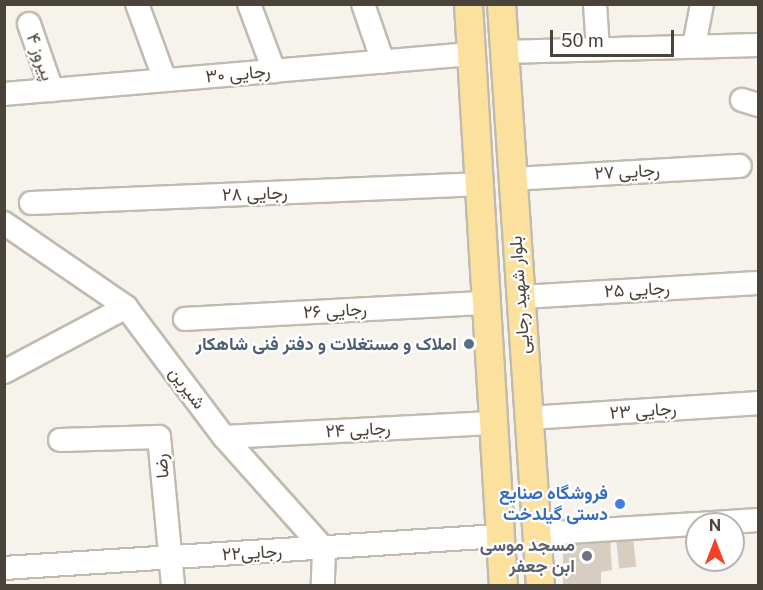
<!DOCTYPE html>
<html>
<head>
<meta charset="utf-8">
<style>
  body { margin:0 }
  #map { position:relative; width:763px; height:590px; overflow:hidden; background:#f6f3ec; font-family:"Public Sans",Vazirmatn,sans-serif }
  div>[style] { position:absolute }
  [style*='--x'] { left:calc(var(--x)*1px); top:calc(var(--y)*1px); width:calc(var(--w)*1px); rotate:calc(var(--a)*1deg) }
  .building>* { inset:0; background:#d7cec1; transform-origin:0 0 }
  .roads { filter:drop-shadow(2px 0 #c1baae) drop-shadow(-2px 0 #c1baae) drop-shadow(0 2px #c1baae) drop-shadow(0 -2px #c1baae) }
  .minor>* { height:22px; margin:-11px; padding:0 11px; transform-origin:11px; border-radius:11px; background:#fff }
  .major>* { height:27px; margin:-13.5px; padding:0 13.5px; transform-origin:13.5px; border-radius:13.5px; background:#fce19e }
  .dots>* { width:16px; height:16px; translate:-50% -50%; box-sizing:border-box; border:3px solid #fff; border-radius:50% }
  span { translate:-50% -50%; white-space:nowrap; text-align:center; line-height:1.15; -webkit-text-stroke:4.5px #fff; paint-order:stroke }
  .street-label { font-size:18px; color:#4a4339 }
  .service-label { font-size:18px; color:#4e5e75; font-weight:700 }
  .right { translate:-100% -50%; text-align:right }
  .shop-label { font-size:18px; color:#366cbe; font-weight:700 }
  .worship-label { font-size:18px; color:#5b616d; font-weight:700 }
  .frame { position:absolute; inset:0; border:6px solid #4a4339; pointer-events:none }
  .north { position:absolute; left:685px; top:512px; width:60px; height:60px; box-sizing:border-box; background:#fff; border:2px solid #b7b4b0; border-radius:50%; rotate:0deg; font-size:16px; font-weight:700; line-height:24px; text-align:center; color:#4a4339 }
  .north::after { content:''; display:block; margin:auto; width:21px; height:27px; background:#f64023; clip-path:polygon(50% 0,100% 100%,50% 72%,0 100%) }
  .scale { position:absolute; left:550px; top:30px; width:124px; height:27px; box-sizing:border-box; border:3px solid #4a4339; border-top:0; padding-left:8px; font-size:18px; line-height:21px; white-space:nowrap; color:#4a4339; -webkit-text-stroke:4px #fff; paint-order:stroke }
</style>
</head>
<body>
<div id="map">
  <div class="building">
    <div style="left:633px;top:537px;width:30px;height:17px;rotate:84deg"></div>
    <div style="clip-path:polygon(610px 539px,612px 570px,601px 572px,601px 586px,563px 586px,563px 542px)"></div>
  </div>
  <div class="roads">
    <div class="minor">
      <div style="--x:137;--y:4;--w:81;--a:69.8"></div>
      <div style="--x:249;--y:4;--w:72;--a:69.5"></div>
      <div style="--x:363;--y:4;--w:61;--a:71"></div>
      <div style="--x:595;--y:4;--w:45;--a:86.2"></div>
      <div style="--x:29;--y:24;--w:70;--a:70.8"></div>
      <div style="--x:694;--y:46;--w:43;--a:-79.2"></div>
      <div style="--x:504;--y:52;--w:254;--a:-1.6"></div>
      <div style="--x:4;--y:94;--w:469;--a:-4.9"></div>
      <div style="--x:742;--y:100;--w:17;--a:17"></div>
      <div style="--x:513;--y:179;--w:227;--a:-3.3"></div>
      <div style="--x:31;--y:203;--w:447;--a:-2.4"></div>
      <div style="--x:4;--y:223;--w:148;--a:34.5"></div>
      <div style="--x:126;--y:307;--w:163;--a:53"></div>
      <div style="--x:224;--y:437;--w:150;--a:48.2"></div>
      <div style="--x:324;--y:549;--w:37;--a:92"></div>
      <div style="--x:520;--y:297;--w:235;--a:-3.4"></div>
      <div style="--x:185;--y:319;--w:300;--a:-3.1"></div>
      <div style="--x:4;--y:372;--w:138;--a:-28"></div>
      <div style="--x:528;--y:418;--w:230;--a:-3.7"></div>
      <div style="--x:224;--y:437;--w:267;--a:-3"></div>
      <div style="--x:60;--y:440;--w:99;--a:-1.7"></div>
      <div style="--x:159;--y:437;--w:150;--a:84.6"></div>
      <div style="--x:699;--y:524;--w:59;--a:-3.9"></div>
      <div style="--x:536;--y:534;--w:161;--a:-3.6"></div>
      <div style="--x:4;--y:568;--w:497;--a:-3.7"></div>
    </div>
    <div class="major">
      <div style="--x:468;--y:4;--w:583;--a:86.56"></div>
      <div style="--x:501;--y:4;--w:583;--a:86.17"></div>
    </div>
  </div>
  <div class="dots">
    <div style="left:469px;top:344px;background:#5c6f8a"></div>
    <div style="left:620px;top:504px;background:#3f7fe0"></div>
    <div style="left:587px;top:556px;background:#6b7280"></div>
  </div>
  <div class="street-label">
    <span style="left:40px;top:57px;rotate:70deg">پیروز ۴</span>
    <span style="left:238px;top:74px;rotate:-5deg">رجایی ۳۰</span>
    <span style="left:627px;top:172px;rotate:-3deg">رجایی ۲۷</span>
    <span style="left:255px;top:194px;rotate:-2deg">رجایی ۲۸</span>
    <span style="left:637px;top:290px;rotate:-3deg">رجایی ۲۵</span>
    <span style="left:520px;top:295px;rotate:-94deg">بلوار شهید رجایی</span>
    <span style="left:335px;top:311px;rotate:-3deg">رجایی ۲۶</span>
    <span style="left:187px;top:388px;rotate:53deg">شیرین</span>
    <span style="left:643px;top:411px;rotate:-4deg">رجایی ۲۳</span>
    <span style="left:358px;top:430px;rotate:-3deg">رجایی ۲۴</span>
    <span style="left:162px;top:466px;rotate:-95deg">رضا</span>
    <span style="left:252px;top:553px;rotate:-3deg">۲۲رجایی</span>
  </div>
  <div class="service-label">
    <span class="right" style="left:457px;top:344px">املاک و مستغلات و دفتر فنی شاهکار</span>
  </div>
  <div class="shop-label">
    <span class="right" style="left:608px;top:504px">فروشگاه صنایع<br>دستی گیلدخت</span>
  </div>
  <div class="worship-label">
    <span class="right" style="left:575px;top:556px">مسجد موسی<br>ابن جعفر</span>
  </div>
  <div class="frame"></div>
  <div class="north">N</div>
  <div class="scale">50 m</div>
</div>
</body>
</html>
